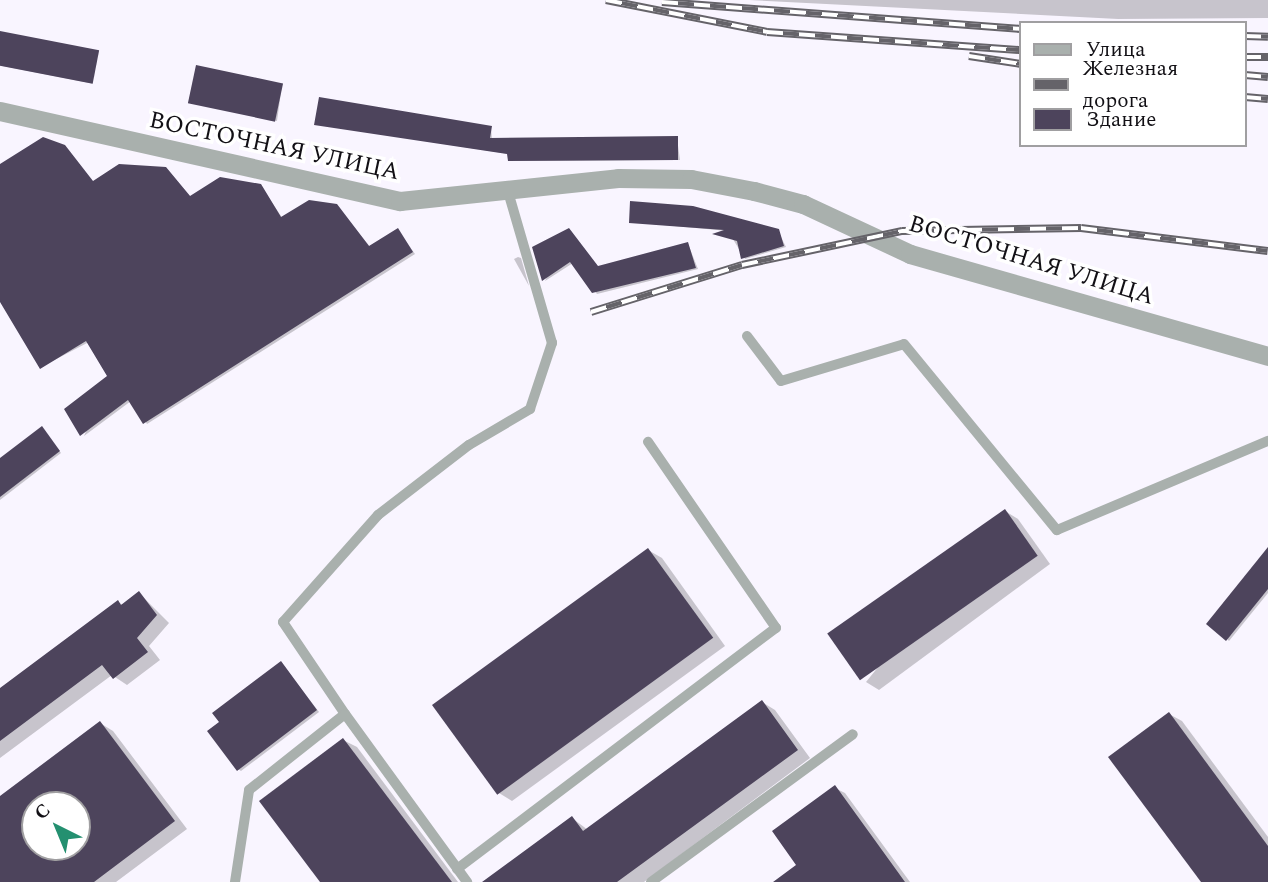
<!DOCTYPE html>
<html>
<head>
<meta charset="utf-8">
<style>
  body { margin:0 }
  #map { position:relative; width:1268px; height:882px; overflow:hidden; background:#f9f5ff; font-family:Spectral,serif }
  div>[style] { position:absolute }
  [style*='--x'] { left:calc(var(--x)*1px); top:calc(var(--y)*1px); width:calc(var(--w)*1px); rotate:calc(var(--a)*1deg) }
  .shadow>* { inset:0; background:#0003; transform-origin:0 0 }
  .building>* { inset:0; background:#4d445c; transform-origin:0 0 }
  .service>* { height:10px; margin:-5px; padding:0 5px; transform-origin:5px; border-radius:5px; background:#a9b0ad }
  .minor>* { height:19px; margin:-9.5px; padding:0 9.5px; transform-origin:9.5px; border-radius:9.5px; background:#a9b0ad }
  .rail>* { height:8px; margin-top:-4px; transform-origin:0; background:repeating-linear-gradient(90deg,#fff 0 16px,#656369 0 32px); box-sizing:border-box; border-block:2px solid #656369 }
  span { translate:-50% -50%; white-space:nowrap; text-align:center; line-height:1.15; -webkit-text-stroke:7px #fff; paint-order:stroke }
  .street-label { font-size:24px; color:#121015 }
  .legend { position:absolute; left:1019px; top:21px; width:228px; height:126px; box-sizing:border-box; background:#fff; border:2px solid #a09fa1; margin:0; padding:9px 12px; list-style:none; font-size:21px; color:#121015 }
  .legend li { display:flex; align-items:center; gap:14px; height:35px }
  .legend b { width:35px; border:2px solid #a09fa1 }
  .north { position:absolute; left:21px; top:791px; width:70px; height:70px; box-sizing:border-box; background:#fff; border:2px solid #a09fa1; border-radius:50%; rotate:317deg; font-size:19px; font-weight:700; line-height:28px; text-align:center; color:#121015 }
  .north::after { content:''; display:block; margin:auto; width:24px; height:32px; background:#249070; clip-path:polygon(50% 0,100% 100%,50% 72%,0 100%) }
</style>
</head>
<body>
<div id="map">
  <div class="shadow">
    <div style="clip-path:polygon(749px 0,1268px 0,1268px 18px,1118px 19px)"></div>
    <div style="left:0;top:33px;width:100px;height:32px;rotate:11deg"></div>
    <div style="clip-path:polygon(282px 85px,277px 121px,193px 103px)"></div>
    <div style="clip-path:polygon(316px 124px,491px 128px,492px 139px,677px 138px,680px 160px,512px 161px,509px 154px)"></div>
    <div style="clip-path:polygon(64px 147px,94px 183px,166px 168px,191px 197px,261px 186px,283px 219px,337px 206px,371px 248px,398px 230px,415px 254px,147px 424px,131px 401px,84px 436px,110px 376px,89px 342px,43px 366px,0 299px,0 166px)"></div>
    <div style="clip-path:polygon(631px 222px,778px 231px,786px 247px,745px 259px,728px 231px)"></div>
    <div style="clip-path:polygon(569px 230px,599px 268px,688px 244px,698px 269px,597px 294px,573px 263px,545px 281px)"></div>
    <div style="clip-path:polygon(518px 257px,521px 258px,529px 286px,514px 259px)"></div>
    <div style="clip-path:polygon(42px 428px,61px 453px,0 500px,0 461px)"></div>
    <div style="clip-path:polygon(1005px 511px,1018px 519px,1050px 564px,879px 690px,866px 682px)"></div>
    <div style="clip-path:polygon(648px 550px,662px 558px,725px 646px,512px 801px,499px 793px)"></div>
    <div style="clip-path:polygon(1268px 550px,1268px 593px,1229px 641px,1227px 639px)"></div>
    <div style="clip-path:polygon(139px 593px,169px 623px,149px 646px,160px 660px,127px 685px,112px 675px,0 758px,0 690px,118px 602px,123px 605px)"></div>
    <div style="clip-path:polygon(283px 665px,319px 712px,241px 771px,238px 769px)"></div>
    <div style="clip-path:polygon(762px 702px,775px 710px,810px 758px,644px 882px,497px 882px,572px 818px,588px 830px)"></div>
    <div style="clip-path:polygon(1169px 714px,1182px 721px,1268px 837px,1268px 882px,1203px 882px)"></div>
    <div style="clip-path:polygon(evenodd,100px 723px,113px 731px,187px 829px,116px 882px,0 882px,0 798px,100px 723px,35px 805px,77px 805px,77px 847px,35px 847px,35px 805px)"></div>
    <div style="clip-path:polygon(343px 740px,357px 747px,458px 882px,322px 882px)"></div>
    <div style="clip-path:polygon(835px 788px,845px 793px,910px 882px,775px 882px,799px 866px)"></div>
  </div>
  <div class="building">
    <div style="left:0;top:31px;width:101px;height:34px;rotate:11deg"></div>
    <div style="left:196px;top:65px;width:89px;height:39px;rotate:12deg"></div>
    <div style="clip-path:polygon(319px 97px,492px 126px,490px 138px,678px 136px,678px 160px,508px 161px,507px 154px,314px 125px)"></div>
    <div style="clip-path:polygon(43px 137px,65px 145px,93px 181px,119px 164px,166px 167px,190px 196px,220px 177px,261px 184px,281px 217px,309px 200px,337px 204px,369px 246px,398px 228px,413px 252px,143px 424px,128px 400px,80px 436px,64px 409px,107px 376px,86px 341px,40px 369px,0 302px,0 164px)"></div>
    <div style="clip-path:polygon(630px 201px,693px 206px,779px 229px,784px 246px,741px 259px,737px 241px,712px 234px,724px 230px,629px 223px)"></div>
    <div style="clip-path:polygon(569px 228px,598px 266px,688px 242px,696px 268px,592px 293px,570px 262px,542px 281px,532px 247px)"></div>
    <div style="clip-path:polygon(42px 426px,60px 451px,0 497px,0 458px)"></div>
    <div style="left:1005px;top:509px;width:57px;height:217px;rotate:55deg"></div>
    <div style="clip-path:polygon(1268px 547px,1268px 589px,1226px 641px,1206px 624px)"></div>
    <div style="left:648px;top:548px;width:111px;height:267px;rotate:54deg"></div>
    <div style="clip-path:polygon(139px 591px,157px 615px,137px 638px,148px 652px,113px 679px,102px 665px,0 741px,0 688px,118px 600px,121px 605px)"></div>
    <div style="clip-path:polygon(281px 661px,317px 710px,237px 771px,207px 731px,219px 722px,212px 713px)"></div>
    <div style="clip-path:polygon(762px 700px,798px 750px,617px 882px,482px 882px,572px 816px,583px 831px)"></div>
    <div style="clip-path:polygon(1169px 712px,1268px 846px,1268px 882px,1201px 882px,1108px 757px)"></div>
    <div style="clip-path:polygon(evenodd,100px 721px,175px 821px,94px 882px,0 882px,0 796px,100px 721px,35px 805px,77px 805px,77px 847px,35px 847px,35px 805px)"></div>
    <div style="clip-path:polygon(343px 738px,452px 882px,320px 882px,259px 801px)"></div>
    <div style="clip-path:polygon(835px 785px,905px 882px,773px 882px,796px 865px,772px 831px)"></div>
  </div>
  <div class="service">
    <div style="--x:747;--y:336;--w:56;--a:52.9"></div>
    <div style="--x:781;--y:381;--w:128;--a:-16.7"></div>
    <div style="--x:904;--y:344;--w:241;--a:50.6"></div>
    <div style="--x:1057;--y:530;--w:229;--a:-22.9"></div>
    <div style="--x:345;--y:714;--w:111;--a:-124"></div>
    <div style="--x:283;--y:622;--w:143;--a:-48.4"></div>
    <div style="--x:378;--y:515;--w:115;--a:-37.6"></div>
    <div style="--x:469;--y:445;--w:71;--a:-30.5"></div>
    <div style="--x:530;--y:409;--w:70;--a:-71.6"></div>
    <div style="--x:552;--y:343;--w:157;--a:-106.2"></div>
    <div style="--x:457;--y:869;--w:400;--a:-37.1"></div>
    <div style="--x:776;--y:628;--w:226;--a:-124.5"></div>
    <div style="--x:235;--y:882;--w:93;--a:-81.3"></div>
    <div style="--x:249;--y:790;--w:122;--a:-38.4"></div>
    <div style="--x:345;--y:714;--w:208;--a:54"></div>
    <div style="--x:651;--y:882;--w:250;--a:-36.2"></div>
  </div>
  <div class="minor">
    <div style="--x:0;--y:111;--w:410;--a:12.7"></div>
    <div style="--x:400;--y:201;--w:219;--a:-6"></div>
    <div style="--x:618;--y:178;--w:73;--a:0.8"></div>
    <div style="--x:691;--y:179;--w:64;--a:10.8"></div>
    <div style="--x:754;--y:191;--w:51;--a:14.9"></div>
    <div style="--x:803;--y:204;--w:118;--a:25"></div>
    <div style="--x:910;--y:254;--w:372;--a:15.9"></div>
  </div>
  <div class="rail">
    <div style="--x:606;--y:0;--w:164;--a:11.2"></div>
    <div style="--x:767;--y:32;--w:255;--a:4.1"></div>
    <div style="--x:662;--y:2;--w:360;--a:4.3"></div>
    <div style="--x:1245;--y:36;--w:23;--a:2"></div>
    <div style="--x:969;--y:56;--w:53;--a:8.7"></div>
    <div style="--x:1245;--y:57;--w:23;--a:0"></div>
    <div style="--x:1245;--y:75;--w:23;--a:5"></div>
    <div style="--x:1245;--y:97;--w:23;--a:5"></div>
    <div style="--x:591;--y:312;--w:158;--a:-17.3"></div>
    <div style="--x:742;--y:265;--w:164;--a:-12"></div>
    <div style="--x:902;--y:231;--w:179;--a:-1"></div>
    <div style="--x:1081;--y:228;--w:188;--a:7"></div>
  </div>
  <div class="street-label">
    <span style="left:274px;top:147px;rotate:12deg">ВОСТОЧНАЯ УЛИЦА</span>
    <span style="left:1031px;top:261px;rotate:17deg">ВОСТОЧНАЯ УЛИЦА</span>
  </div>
  <ul class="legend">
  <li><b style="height:9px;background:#a9b0ad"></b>Улица</li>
  <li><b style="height:9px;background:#656369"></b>Железная дорога</li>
  <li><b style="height:19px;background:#4d445c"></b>Здание</li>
  </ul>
  <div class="north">С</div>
</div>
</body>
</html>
